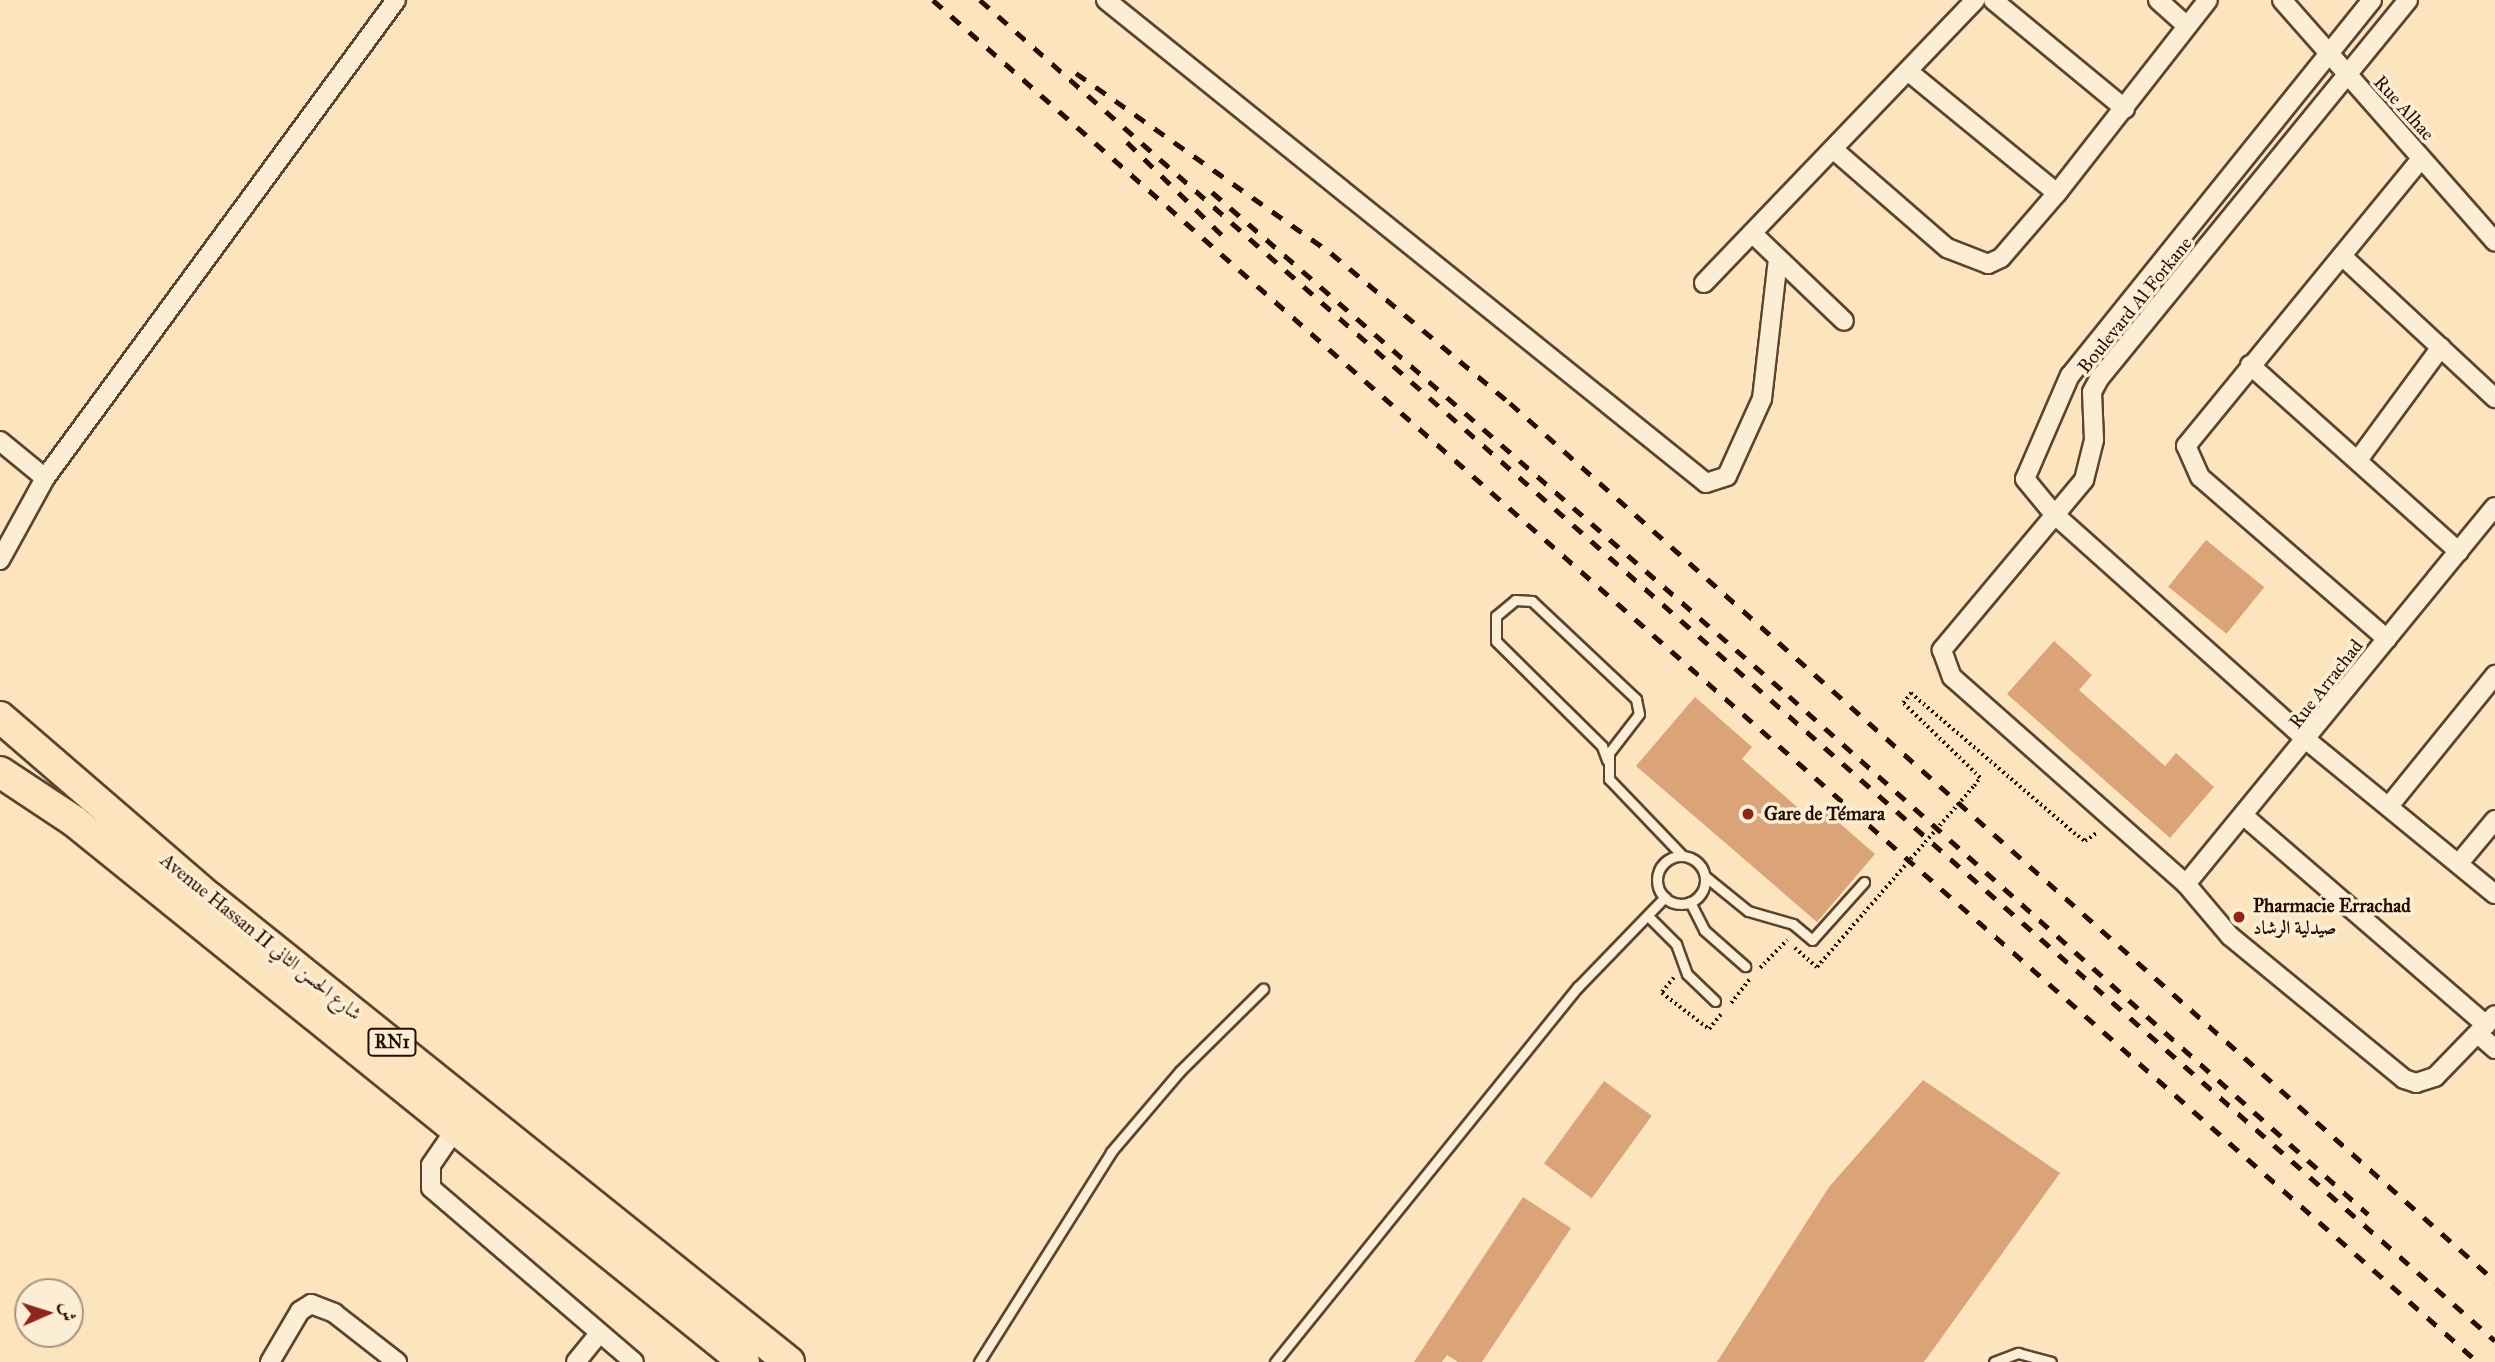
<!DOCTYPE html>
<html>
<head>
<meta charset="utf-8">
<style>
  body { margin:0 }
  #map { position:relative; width:2495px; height:1362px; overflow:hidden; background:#fbe4be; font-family:"IM FELL Great Primer",Amiri,serif }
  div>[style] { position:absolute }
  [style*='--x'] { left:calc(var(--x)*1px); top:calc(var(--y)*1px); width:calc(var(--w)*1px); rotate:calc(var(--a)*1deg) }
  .building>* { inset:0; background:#daa378; transform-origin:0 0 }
  .path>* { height:3.5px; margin-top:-1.75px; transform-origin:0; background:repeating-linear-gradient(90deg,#260f01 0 2px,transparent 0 5.5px) }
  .roads { filter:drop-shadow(2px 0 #5b4430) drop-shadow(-2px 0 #5b4430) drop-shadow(0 2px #5b4430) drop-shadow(0 -2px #5b4430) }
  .lane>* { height:9px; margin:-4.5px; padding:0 4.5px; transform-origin:4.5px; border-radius:4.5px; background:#fcedd5 }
  .lane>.ring { margin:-4.5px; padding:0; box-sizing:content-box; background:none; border:9px solid #fcedd5; border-radius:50% }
  .street>* { height:18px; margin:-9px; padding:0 9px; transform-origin:9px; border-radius:9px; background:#fcedd5 }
  .primary>* { height:30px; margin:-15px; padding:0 15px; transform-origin:15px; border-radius:15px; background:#fbe4be }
  .rail>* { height:5px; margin-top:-2.5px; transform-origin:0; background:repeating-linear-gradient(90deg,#260f01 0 12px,transparent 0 24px) }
  .path-bridge>* { height:3.5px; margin-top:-1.75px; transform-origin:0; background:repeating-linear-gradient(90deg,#260f01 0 2px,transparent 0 5.5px) }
  .dots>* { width:19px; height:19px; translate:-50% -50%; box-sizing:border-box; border:4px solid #fcedd5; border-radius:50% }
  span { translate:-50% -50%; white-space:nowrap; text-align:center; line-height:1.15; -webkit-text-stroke:7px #fcedd5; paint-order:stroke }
  .shield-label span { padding:2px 5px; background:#fcedd5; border:2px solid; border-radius:5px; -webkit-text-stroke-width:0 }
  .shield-label { font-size:18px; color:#260f01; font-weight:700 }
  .street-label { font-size:19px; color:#260f01 }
  .poi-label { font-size:19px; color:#260f01; font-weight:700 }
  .left { translate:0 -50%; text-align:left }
  .north { position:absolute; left:14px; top:1278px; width:70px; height:70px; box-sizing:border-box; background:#fcedd5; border:2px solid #a69480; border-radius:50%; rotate:87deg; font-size:19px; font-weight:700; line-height:28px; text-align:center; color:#260f01 }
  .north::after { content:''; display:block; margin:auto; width:24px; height:32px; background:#8f2418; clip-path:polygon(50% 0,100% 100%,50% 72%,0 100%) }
</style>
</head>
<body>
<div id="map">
  <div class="building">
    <div style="left:2206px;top:540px;width:75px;height:60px;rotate:39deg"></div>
    <div style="clip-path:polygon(2054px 641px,2092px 675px,2079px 690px,2165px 766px,2176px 753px,2214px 787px,2170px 838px,2007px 694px)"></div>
    <div style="clip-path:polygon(1695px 697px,1752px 747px,1742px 759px,1812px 820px,1822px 808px,1875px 854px,1817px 922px,1636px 766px)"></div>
    <div style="clip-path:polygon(1923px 1080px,2060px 1173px,1924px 1362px,1717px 1362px,1829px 1187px)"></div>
    <div style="left:1604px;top:1081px;width:59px;height:102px;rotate:36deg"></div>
    <div style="clip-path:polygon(1523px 1197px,1571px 1228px,1482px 1362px,1458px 1362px,1447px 1355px,1442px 1362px,1414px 1362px)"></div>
  </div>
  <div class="path">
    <div style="--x:1974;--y:786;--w:10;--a:-53"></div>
    <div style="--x:1980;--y:778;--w:107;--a:-135.8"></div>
    <div style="--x:1903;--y:703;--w:13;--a:-51"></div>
    <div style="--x:1911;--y:693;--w:220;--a:40.6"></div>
    <div style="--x:2078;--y:836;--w:9;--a:36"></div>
    <div style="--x:2085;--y:841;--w:16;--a:-35"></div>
    <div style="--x:1795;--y:948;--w:29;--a:41"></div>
    <div style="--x:1760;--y:968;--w:39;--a:-46"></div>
    <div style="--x:1674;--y:978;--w:19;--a:129"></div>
    <div style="--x:1662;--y:993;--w:59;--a:37.5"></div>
    <div style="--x:1709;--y:1029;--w:19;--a:-51"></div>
    <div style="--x:1731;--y:1003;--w:31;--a:-52"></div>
  </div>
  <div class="roads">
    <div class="lane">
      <div style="--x:1607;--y:760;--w:15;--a:-110"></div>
      <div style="--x:1602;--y:746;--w:149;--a:-135.3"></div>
      <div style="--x:1496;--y:641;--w:25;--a:-90"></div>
      <div style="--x:1496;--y:616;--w:25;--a:-40"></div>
      <div style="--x:1515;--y:600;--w:17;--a:3"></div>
      <div style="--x:1532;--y:601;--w:143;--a:43.3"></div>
      <div style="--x:1636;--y:699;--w:15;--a:79"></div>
      <div style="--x:1639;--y:714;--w:49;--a:127.6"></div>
      <div style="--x:1609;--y:753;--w:26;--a:90"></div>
      <div style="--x:1609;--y:779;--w:105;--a:46.2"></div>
      <div class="ring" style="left:1657px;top:856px;width:39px;height:39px"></div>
      <div style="--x:1706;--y:877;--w:54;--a:39"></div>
      <div style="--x:1748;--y:911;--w:47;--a:16.1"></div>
      <div style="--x:1793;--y:924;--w:25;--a:40"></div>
      <div style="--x:1812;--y:940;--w:78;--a:-48.1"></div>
      <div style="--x:1690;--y:902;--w:31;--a:63"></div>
      <div style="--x:1704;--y:930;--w:55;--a:41.3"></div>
      <div style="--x:1648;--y:916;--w:40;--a:45"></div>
      <div style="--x:1676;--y:944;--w:32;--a:70"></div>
      <div style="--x:1687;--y:974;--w:39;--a:44"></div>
      <div style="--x:979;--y:1362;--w:248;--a:-57.8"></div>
      <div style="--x:1111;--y:1152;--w:106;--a:-49.6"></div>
      <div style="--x:1180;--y:1071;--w:117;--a:-44.7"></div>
      <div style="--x:1275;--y:1362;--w:482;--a:-51.1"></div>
      <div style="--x:1578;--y:987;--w:125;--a:-46"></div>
      <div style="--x:1994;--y:1362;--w:26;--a:-21"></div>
      <div style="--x:2018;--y:1353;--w:34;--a:15"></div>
    </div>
    <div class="street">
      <div style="--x:1106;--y:0;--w:770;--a:38.83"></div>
      <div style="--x:1706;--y:483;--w:22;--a:-18"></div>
      <div style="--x:1727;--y:476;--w:85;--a:-65.6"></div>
      <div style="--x:1762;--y:399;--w:141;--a:-83.5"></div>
      <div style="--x:1993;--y:0;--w:171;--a:39.5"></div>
      <div style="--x:2158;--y:0;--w:39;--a:42"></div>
      <div style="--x:2282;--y:0;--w:322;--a:48.6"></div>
      <div style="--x:2372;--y:0;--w:481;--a:128.8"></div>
      <div style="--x:2070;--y:375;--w:113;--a:113.4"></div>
      <div style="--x:2025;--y:479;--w:45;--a:50.4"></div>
      <div style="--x:2054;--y:514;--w:342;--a:41.8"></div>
      <div style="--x:2309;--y:742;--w:240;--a:39.3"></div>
      <div style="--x:2408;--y:0;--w:487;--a:129.2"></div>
      <div style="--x:2100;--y:377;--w:17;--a:118"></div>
      <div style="--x:2092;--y:392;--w:48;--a:87.6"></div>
      <div style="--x:2094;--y:440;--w:41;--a:104"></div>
      <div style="--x:2084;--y:480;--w:222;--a:129.9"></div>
      <div style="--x:1942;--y:650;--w:29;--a:70"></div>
      <div style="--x:1952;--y:677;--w:312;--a:41.5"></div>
      <div style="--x:2186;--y:884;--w:68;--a:49.8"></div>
      <div style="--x:2230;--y:936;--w:225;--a:39.4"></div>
      <div style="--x:2404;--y:1079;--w:13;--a:18"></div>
      <div style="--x:2416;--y:1083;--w:20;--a:-18"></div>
      <div style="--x:2435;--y:1077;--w:86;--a:-45.9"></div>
      <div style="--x:1909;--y:72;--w:191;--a:39.3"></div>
      <div style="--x:1833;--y:149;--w:151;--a:41"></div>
      <div style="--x:1947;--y:248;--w:44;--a:21.3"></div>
      <div style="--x:1988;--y:264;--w:14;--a:-25"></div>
      <div style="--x:2001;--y:258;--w:86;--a:-49.3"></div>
      <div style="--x:2057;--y:193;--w:245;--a:-52"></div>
      <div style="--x:1752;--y:233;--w:127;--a:43.7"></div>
      <div style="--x:2342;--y:256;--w:209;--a:42.9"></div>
      <div style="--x:1704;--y:283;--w:392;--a:-46.2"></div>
      <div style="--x:2250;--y:365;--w:280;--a:41.8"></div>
      <div style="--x:0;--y:441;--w:58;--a:39.4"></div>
      <div style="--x:2358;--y:460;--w:140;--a:-53.7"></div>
      <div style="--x:0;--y:560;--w:94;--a:-61.2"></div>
      <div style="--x:45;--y:478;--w:593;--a:-53.71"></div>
      <div style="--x:2387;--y:639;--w:247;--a:-139.1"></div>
      <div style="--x:2200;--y:477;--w:34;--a:-114"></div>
      <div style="--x:2186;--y:446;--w:371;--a:-50.7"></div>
      <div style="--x:2389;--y:806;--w:169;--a:-51"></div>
      <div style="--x:2244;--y:816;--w:320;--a:40.8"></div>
      <div style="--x:2459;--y:863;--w:56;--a:-50.1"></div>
      <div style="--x:2186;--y:884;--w:487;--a:-50.7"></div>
      <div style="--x:2478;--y:1034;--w:23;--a:41"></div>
      <div style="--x:457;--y:1127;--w:46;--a:124.4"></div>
      <div style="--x:431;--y:1165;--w:23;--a:90"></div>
      <div style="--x:431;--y:1188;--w:267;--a:40.6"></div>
      <div style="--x:270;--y:1362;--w:59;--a:-59.5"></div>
      <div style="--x:300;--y:1311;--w:13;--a:-32"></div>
      <div style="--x:311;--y:1304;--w:25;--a:21"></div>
      <div style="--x:334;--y:1313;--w:80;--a:37.9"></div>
      <div style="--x:576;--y:1362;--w:33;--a:-51"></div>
    </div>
    <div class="primary">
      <div style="--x:0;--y:717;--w:277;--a:40.8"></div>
      <div style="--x:210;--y:898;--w:742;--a:38.71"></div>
      <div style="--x:0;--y:772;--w:89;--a:33.5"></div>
      <div style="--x:74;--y:821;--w:861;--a:38.92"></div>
    </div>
  </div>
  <div class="rail">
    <div style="--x:933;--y:0;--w:2060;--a:41.4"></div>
    <div style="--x:980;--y:0;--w:2023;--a:41.51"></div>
    <div style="--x:1076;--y:73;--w:312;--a:35.2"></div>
    <div style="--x:1331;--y:253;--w:234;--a:40"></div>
    <div style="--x:1510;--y:403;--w:1320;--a:41.71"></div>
    <div style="--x:1127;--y:142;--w:140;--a:44.4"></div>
    <div style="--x:1212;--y:192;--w:766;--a:41.14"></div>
    <div style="--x:1789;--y:696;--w:777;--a:41.82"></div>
  </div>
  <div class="path-bridge">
    <div style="--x:1817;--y:967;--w:240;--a:-49.1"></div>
  </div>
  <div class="dots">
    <div style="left:1748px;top:814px;background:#8f2418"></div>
    <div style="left:2239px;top:917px;background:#8f2418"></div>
  </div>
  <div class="shield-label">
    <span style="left:392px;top:1042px">RN1</span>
  </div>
  <div class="street-label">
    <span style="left:2404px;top:108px;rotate:48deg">Rue Alhae</span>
    <span style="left:2135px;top:305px;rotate:-51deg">Boulevard Al Forkane</span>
    <span style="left:2326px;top:684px;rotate:-52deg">Rue Arrachad</span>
    <span style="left:261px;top:937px;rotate:39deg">Avenue Hassan II شارع الحسن الثاني</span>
  </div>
  <div class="poi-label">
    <span class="left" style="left:1764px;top:814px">Gare de Témara</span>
    <span class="left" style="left:2253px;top:917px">Pharmacie Errachad<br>صيدلية الرشاد</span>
  </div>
  <div class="north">ش</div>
</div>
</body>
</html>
